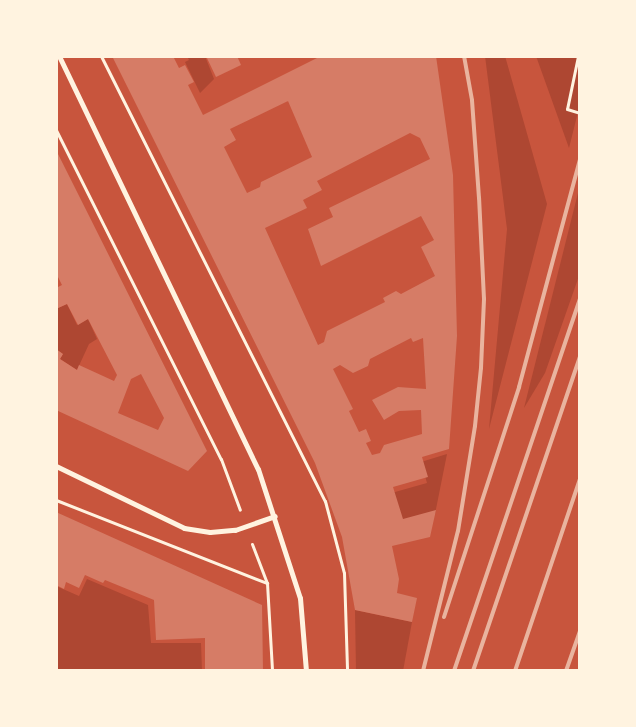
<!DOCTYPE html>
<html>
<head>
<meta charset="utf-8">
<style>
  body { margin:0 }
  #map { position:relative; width:636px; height:727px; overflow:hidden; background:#c8553d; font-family:"PT Sans Narrow",sans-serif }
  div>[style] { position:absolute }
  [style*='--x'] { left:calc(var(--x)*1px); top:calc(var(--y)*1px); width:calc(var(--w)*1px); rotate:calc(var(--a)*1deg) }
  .green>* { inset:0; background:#ae4732 }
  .building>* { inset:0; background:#d67c66 }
  .path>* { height:3px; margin:-1.5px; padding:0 1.5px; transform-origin:1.5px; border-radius:1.5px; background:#fff3e0 }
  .minor>* { height:5px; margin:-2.5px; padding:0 2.5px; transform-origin:2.5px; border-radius:2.5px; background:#fff3e0 }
  .rail>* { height:4px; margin:-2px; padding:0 2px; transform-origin:2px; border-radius:2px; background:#e9b49f }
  span { translate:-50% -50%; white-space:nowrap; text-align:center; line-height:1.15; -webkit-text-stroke:4px #fff3e0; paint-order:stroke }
  .frame { position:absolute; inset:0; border:58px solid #fff3e0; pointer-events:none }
</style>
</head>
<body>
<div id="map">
  <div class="green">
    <div style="clip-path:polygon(187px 56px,205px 56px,214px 79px,200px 93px,185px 62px,189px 60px)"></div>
    <div style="clip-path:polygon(485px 56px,505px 56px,547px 204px,489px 429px,507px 229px)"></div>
    <div style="clip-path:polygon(536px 56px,580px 56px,580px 104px,569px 148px)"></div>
    <div style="clip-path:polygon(580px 185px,580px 273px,545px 373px,524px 408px)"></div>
    <div style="clip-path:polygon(67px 304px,77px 325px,88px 319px,97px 339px,89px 344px,77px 370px,60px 359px,63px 354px,56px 349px,56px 309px)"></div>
    <div style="clip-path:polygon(447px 454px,435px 514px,399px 525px,388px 494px,427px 483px,421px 462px)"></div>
    <div style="clip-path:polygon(87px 579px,148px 605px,151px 643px,201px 643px,202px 671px,56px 671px,56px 586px,79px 596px)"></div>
    <div style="clip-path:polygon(355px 610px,412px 622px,403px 671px,356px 671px)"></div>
  </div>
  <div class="building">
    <div style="clip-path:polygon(evenodd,112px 56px,173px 56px,179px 68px,185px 65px,194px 82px,188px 85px,203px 115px,321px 56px,436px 56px,453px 175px,457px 336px,449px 449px,422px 457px,428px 477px,393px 487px,403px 519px,436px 510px,430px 537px,392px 546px,399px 579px,397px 593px,417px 598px,412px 622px,355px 610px,342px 537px,315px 463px,112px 56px,288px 101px,312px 157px,261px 182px,260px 187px,247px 193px,224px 147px,236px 140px,230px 129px,288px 101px,112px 56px,410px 133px,420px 138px,430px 159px,329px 208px,333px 217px,308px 229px,321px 266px,421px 216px,434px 240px,421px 247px,435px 276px,401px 294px,396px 291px,383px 298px,385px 302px,327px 331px,324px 342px,318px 345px,265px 228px,307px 208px,303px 200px,322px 190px,317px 181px,410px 133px,112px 56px,411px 338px,413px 342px,423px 338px,426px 389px,398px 387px,372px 400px,384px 420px,399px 411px,421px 410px,422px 434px,384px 445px,380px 453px,372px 455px,366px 443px,371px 441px,366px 429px,359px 432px,349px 411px,353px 409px,333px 369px,340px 365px,353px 373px,368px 366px,370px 359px,411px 338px)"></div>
    <div style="clip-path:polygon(206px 56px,237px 56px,241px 65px,216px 77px)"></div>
    <div style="clip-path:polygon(evenodd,56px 150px,207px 451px,188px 471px,56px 410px,56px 349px,63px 354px,60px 359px,77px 370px,79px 365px,114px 381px,117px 375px,88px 319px,78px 325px,67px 304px,56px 309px,56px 288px,62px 285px,56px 273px,56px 150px,141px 374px,164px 418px,158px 430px,118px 413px,131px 379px,141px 374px)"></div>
    <div style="clip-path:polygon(56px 512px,262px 605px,263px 671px,205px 671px,205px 638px,156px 640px,154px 600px,105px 580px,103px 583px,85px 575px,79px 588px,66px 582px,64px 589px,56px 585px)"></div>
  </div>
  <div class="path">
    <div style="--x:101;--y:56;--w:498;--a:63.3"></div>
    <div style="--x:325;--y:501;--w:74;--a:75.2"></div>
    <div style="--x:344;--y:573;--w:98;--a:88.2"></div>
    <div style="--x:578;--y:56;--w:54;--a:101.7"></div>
    <div style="--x:567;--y:109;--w:14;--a:17"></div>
    <div style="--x:56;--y:130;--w:368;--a:63.4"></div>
    <div style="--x:221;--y:459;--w:54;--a:69.6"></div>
    <div style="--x:56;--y:500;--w:227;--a:21.5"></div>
    <div style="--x:267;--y:583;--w:88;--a:86.7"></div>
    <div style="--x:252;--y:544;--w:42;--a:69"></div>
  </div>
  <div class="minor">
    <div style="--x:59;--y:56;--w:458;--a:64.3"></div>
    <div style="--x:258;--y:469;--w:136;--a:72"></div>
    <div style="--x:300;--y:598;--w:73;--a:85.3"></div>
    <div style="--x:56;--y:466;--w:142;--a:25.8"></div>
    <div style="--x:184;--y:528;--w:26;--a:9"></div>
    <div style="--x:210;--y:532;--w:25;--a:-5"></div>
    <div style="--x:235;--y:530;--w:42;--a:-19.3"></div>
  </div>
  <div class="rail">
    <div style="--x:444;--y:617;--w:242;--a:-71.9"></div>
    <div style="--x:519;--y:387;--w:235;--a:-75"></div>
    <div style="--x:423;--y:671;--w:144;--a:-76"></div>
    <div style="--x:458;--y:531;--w:106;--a:-80.8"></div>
    <div style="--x:475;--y:426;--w:58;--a:-84.1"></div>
    <div style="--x:481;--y:368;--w:69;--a:-87.5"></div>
    <div style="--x:484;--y:299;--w:101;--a:-92.8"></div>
    <div style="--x:479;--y:198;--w:98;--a:-94.1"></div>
    <div style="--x:472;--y:100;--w:45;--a:-100.3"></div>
    <div style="--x:454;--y:671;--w:393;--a:-71.3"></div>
    <div style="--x:473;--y:671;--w:333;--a:-71.2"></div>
    <div style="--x:515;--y:671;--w:203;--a:-71.3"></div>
    <div style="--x:566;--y:671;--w:42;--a:-70.7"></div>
  </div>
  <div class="frame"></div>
</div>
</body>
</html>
